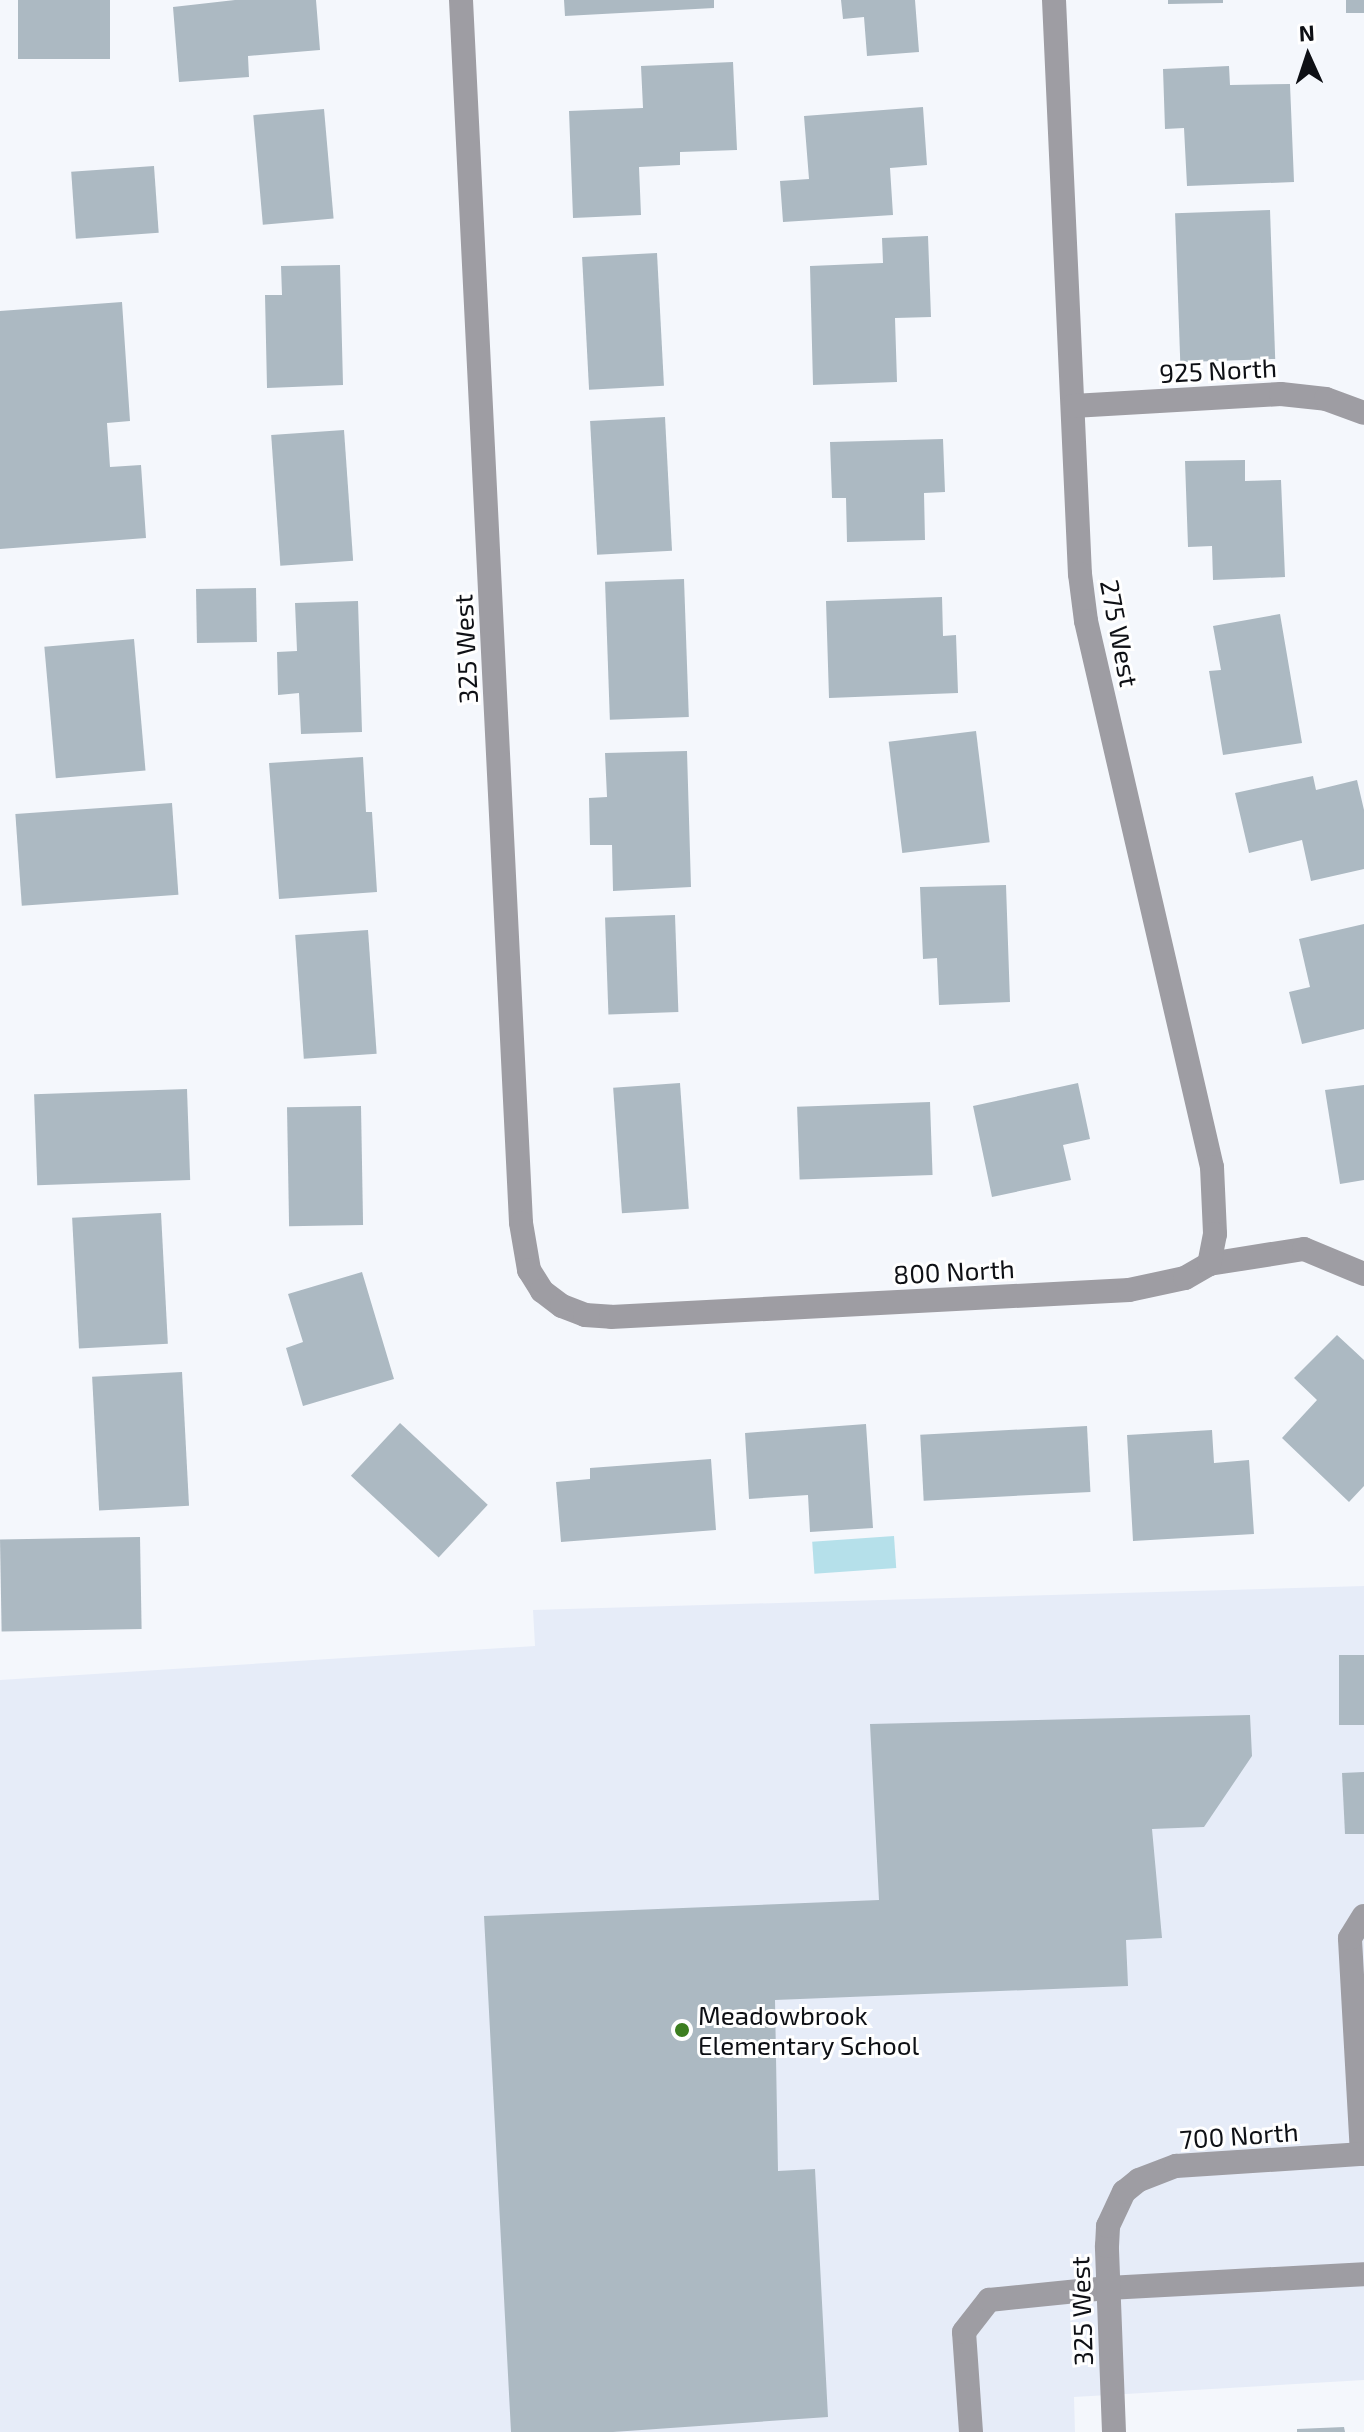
<!DOCTYPE html>
<html>
<head>
<meta charset="utf-8">
<style>
  body { margin:0 }
  #map { position:relative; width:1364px; height:2432px; overflow:hidden; background:#f4f7fc; font-family:"Exo 2",sans-serif }
  div>[style] { position:absolute }
  [style*='--x'] { left:calc(var(--x)*1px); top:calc(var(--y)*1px); width:calc(var(--w)*1px); rotate:calc(var(--a)*1deg) }
  .built>* { inset:0; background:#e6ecf8 }
  .water>* { inset:0; background:#b5e0ea; transform-origin:0 0 }
  .building>* { inset:0; background:#acb9c2; transform-origin:0 0 }
  .lane>* { height:24px; margin:-12px; padding:0 12px; transform-origin:12px; border-radius:12px; background:#9e9da3 }
  .street>* { height:24px; margin:-12px; padding:0 12px; transform-origin:12px; border-radius:12px; background:#9e9da3 }
  .dots>* { width:22px; height:22px; translate:-50% -50%; box-sizing:border-box; border:4px solid #fff; border-radius:50% }
  span { translate:-50% -50%; white-space:nowrap; text-align:center; line-height:1.15; -webkit-text-stroke:6px #fff; paint-order:stroke }
  .street-label { font-size:26px; color:#0e1015 }
  .poi-label { font-size:26px; color:#0e1015 }
  .left { translate:0 -50%; text-align:left }
  .north { position:absolute; left:1268px; top:16px; width:80px; height:80px; -webkit-text-stroke:6px #fff; paint-order:stroke; rotate:357deg; font-size:22px; font-weight:700; line-height:32px; text-align:center; color:#0e1015 }
  .north::after { content:''; display:block; margin:auto; width:28px; height:36px; background:#0e1015; clip-path:polygon(50% 0,100% 100%,50% 72%,0 100%) }
</style>
</head>
<body>
<div id="map">
  <div class="built">
    <div style="clip-path:polygon(1364px 1586px,1364px 2380px,1074px 2397px,1075px 2432px,0 2432px,0 1680px,535px 1646px,533px 1610px)"></div>
  </div>
  <div class="water">
    <div style="left:894px;top:1536px;width:32px;height:82px;rotate:86deg"></div>
  </div>
  <div class="building">
    <div style="left:18px;top:0;width:92px;height:59px"></div>
    <div style="clip-path:polygon(235px 0,316px 0,320px 50px,248px 56px,249px 77px,179px 82px,173px 7px)"></div>
    <div style="clip-path:polygon(564px 0,714px 0,714px 8px,565px 16px)"></div>
    <div style="clip-path:polygon(841px 0,915px 0,919px 52px,867px 56px,864px 17px,843px 19px)"></div>
    <div style="clip-path:polygon(1168px 0,1223px 0,1223px 3px,1168px 4px)"></div>
    <div style="left:1346px;top:0;width:18px;height:13px"></div>
    <div style="clip-path:polygon(733px 62px,737px 150px,680px 152px,680px 165px,639px 167px,641px 215px,573px 218px,569px 111px,643px 108px,641px 66px)"></div>
    <div style="clip-path:polygon(1229px 66px,1230px 85px,1290px 84px,1294px 182px,1187px 186px,1184px 128px,1165px 129px,1163px 69px)"></div>
    <div style="clip-path:polygon(923px 107px,927px 165px,890px 168px,893px 215px,783px 222px,780px 181px,809px 179px,804px 116px)"></div>
    <div style="left:324px;top:109px;width:110px;height:71px;rotate:85deg"></div>
    <div style="left:154px;top:166px;width:67px;height:83px;rotate:86deg"></div>
    <div style="left:1270px;top:210px;width:149px;height:95px;rotate:88deg"></div>
    <div style="clip-path:polygon(928px 236px,931px 317px,895px 318px,897px 382px,813px 385px,810px 266px,883px 263px,882px 238px)"></div>
    <div style="left:657px;top:253px;width:133px;height:75px;rotate:87deg"></div>
    <div style="clip-path:polygon(340px 265px,343px 385px,267px 388px,265px 295px,282px 295px,281px 266px)"></div>
    <div style="clip-path:polygon(122px 302px,130px 421px,107px 423px,110px 467px,141px 465px,146px 538px,0 549px,0 311px)"></div>
    <div style="left:665px;top:417px;width:134px;height:75px;rotate:87deg"></div>
    <div style="left:344px;top:430px;width:131px;height:73px;rotate:86deg"></div>
    <div style="clip-path:polygon(943px 439px,945px 492px,924px 493px,925px 540px,847px 542px,846px 498px,832px 498px,830px 442px)"></div>
    <div style="clip-path:polygon(1245px 460px,1245px 481px,1281px 480px,1285px 577px,1213px 580px,1212px 546px,1188px 547px,1185px 461px)"></div>
    <div style="left:684px;top:579px;width:138px;height:79px;rotate:88deg"></div>
    <div style="left:256px;top:588px;width:54px;height:60px;rotate:89deg"></div>
    <div style="clip-path:polygon(942px 597px,943px 636px,956px 635px,958px 693px,829px 698px,826px 601px)"></div>
    <div style="clip-path:polygon(358px 601px,362px 732px,301px 734px,299px 693px,278px 695px,277px 652px,297px 651px,295px 603px)"></div>
    <div style="clip-path:polygon(1280px 614px,1302px 743px,1223px 755px,1209px 671px,1221px 670px,1213px 626px)"></div>
    <div style="left:134px;top:639px;width:132px;height:90px;rotate:85deg"></div>
    <div style="left:976px;top:731px;width:112px;height:88px;rotate:83deg"></div>
    <div style="clip-path:polygon(687px 751px,691px 887px,613px 891px,612px 845px,590px 845px,589px 798px,607px 797px,605px 753px)"></div>
    <div style="clip-path:polygon(363px 757px,366px 812px,372px 812px,377px 892px,279px 899px,269px 763px)"></div>
    <div style="clip-path:polygon(1313px 776px,1316px 790px,1357px 780px,1364px 810px,1364px 869px,1311px 881px,1302px 840px,1249px 853px,1235px 793px)"></div>
    <div style="left:172px;top:803px;width:92px;height:157px;rotate:86deg"></div>
    <div style="clip-path:polygon(1006px 885px,1010px 1002px,939px 1005px,937px 958px,923px 959px,920px 887px)"></div>
    <div style="left:675px;top:915px;width:97px;height:70px;rotate:88deg"></div>
    <div style="clip-path:polygon(1364px 924px,1364px 1029px,1302px 1044px,1289px 992px,1310px 987px,1299px 939px)"></div>
    <div style="left:368px;top:930px;width:124px;height:73px;rotate:86deg"></div>
    <div style="left:680px;top:1083px;width:126px;height:67px;rotate:86deg"></div>
    <div style="clip-path:polygon(1078px 1083px,1090px 1139px,1063px 1145px,1071px 1180px,992px 1197px,973px 1106px)"></div>
    <div style="clip-path:polygon(1364px 1085px,1364px 1180px,1340px 1184px,1325px 1090px)"></div>
    <div style="left:187px;top:1089px;width:91px;height:153px;rotate:88deg"></div>
    <div style="left:930px;top:1102px;width:73px;height:133px;rotate:88deg"></div>
    <div style="left:361px;top:1106px;width:119px;height:74px;rotate:89deg"></div>
    <div style="left:161px;top:1213px;width:131px;height:89px;rotate:87deg"></div>
    <div style="clip-path:polygon(362px 1272px,394px 1379px,303px 1406px,286px 1348px,303px 1342px,288px 1294px)"></div>
    <div style="clip-path:polygon(1337px 1335px,1364px 1360px,1364px 1486px,1349px 1502px,1282px 1438px,1317px 1400px,1294px 1378px)"></div>
    <div style="left:182px;top:1372px;width:134px;height:90px;rotate:87deg"></div>
    <div style="left:400px;top:1423px;width:120px;height:72px;rotate:43deg"></div>
    <div style="clip-path:polygon(866px 1424px,873px 1528px,810px 1532px,808px 1495px,749px 1499px,745px 1433px)"></div>
    <div style="left:1087px;top:1426px;width:66px;height:167px;rotate:87deg"></div>
    <div style="clip-path:polygon(1212px 1430px,1214px 1463px,1249px 1460px,1254px 1534px,1133px 1541px,1127px 1435px)"></div>
    <div style="clip-path:polygon(711px 1459px,716px 1530px,561px 1542px,556px 1482px,590px 1479px,590px 1468px)"></div>
    <div style="left:140px;top:1537px;width:92px;height:140px;rotate:89deg"></div>
    <div style="left:1339px;top:1655px;width:25px;height:70px"></div>
    <div style="clip-path:polygon(1250px 1715px,1252px 1756px,1204px 1827px,1152px 1829px,1162px 1938px,1126px 1940px,1128px 1986px,775px 2000px,778px 2171px,815px 2169px,828px 2417px,613px 2432px,511px 2432px,484px 1916px,879px 1900px,870px 1724px)"></div>
    <div style="clip-path:polygon(1364px 1772px,1364px 1834px,1345px 1834px,1342px 1773px)"></div>
    <div style="clip-path:polygon(1344px 2427px,1345px 2432px,1297px 2432px,1297px 2429px)"></div>
  </div>
  <div class="lane">
    <div style="--x:1362;--y:2154;--w:216;--a:-93.2"></div>
    <div style="--x:1350;--y:1938;--w:26;--a:-58"></div>
    <div style="--x:971;--y:2432;--w:100;--a:-94"></div>
    <div style="--x:964;--y:2332;--w:41;--a:-52"></div>
    <div style="--x:989;--y:2300;--w:120;--a:-5.8"></div>
    <div style="--x:1108;--y:2288;--w:256;--a:-3.1"></div>
  </div>
  <div class="street">
    <div style="--x:461;--y:0;--w:1224;--a:87.19"></div>
    <div style="--x:521;--y:1223;--w:48;--a:80.3"></div>
    <div style="--x:529;--y:1270;--w:25;--a:58"></div>
    <div style="--x:542;--y:1291;--w:25;--a:37"></div>
    <div style="--x:562;--y:1306;--w:25;--a:21"></div>
    <div style="--x:585;--y:1315;--w:26;--a:4"></div>
    <div style="--x:611;--y:1317;--w:519;--a:-2.98"></div>
    <div style="--x:1129;--y:1290;--w:57;--a:-12.1"></div>
    <div style="--x:1185;--y:1278;--w:28;--a:-30"></div>
    <div style="--x:1209;--y:1264;--w:96;--a:-9"></div>
    <div style="--x:1304;--y:1249;--w:65;--a:22.6"></div>
    <div style="--x:1054;--y:0;--w:575;--a:87.41"></div>
    <div style="--x:1080;--y:574;--w:47;--a:82.7"></div>
    <div style="--x:1086;--y:621;--w:560;--a:77.01"></div>
    <div style="--x:1212;--y:1167;--w:67;--a:87.4"></div>
    <div style="--x:1215;--y:1234;--w:31;--a:101"></div>
    <div style="--x:1073;--y:406;--w:208;--a:-3.3"></div>
    <div style="--x:1281;--y:394;--w:45;--a:6.3"></div>
    <div style="--x:1326;--y:399;--w:40;--a:20.2"></div>
    <div style="--x:1114;--y:2432;--w:186;--a:-92.2"></div>
    <div style="--x:1107;--y:2246;--w:20;--a:-87"></div>
    <div style="--x:1108;--y:2226;--w:38;--a:-65"></div>
    <div style="--x:1124;--y:2192;--w:19;--a:-39"></div>
    <div style="--x:1139;--y:2180;--w:40;--a:-21"></div>
    <div style="--x:1176;--y:2166;--w:188;--a:-3.7"></div>
  </div>
  <div class="dots">
    <div style="left:682px;top:2030px;background:#3c7e20"></div>
  </div>
  <div class="street-label">
    <span style="left:1218px;top:370px;rotate:-3deg">925 North</span>
    <span style="left:1120px;top:633px;rotate:79deg">275 West</span>
    <span style="left:465px;top:649px;rotate:-93deg">325 West</span>
    <span style="left:954px;top:1271px;rotate:-3deg">800 North</span>
    <span style="left:1239px;top:2135px;rotate:-4deg">700 North</span>
    <span style="left:1081px;top:2311px;rotate:-92deg">325 West</span>
  </div>
  <div class="poi-label">
    <span class="left" style="left:698px;top:2030px">Meadowbrook<br>Elementary School</span>
  </div>
  <div class="north">N</div>
</div>
</body>
</html>
